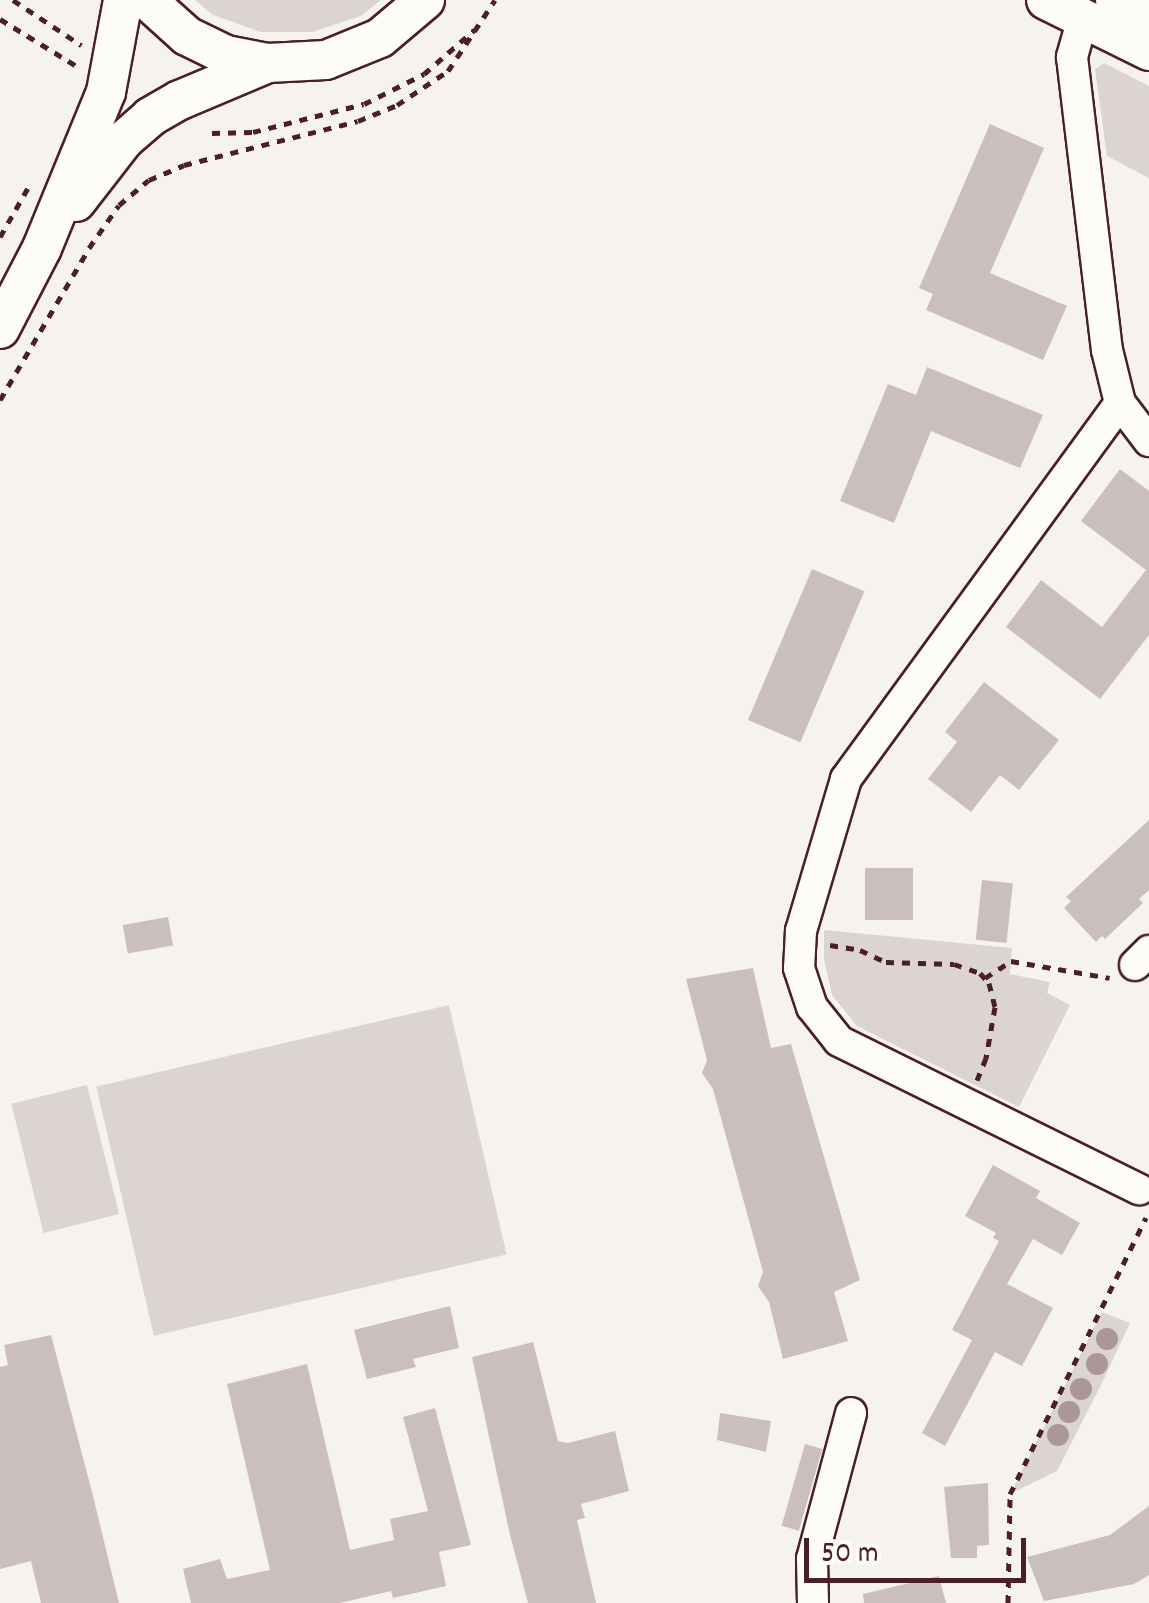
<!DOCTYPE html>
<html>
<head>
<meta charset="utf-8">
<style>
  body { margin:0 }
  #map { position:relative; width:1149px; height:1603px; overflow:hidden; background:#f6f3ef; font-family:Dekko,sans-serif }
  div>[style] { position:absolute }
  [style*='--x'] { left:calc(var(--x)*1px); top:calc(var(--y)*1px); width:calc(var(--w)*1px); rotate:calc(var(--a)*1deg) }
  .green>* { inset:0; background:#dcd4d2; transform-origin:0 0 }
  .building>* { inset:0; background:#cbbfbe; transform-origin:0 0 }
  .path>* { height:5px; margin-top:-2.5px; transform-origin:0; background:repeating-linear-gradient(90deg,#4a1f2b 0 8px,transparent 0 16px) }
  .roads { filter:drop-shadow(2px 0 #4a1f2b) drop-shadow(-2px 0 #4a1f2b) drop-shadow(0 2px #4a1f2b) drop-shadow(0 -2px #4a1f2b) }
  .minor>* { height:30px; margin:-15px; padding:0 15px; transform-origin:15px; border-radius:15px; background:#fdfcf7 }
  .major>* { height:38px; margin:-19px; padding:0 19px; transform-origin:19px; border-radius:19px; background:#fdfcf7 }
  .trees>* { width:22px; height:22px; margin:-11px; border-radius:50%; background:#ab979a }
  span { translate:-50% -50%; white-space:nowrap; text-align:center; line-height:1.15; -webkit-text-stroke:8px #fdfcf7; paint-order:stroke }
  .scale { position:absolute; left:804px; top:1538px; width:222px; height:45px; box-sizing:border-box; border:5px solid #4a1f2b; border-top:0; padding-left:12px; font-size:30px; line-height:35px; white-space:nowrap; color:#4a1f2b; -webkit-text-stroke:8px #fdfcf7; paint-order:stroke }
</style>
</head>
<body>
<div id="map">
  <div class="green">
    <div style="clip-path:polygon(195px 0,381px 0,361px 16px,312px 32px,261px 32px,213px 15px)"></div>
    <div style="clip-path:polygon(1104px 63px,1149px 86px,1149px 178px,1107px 156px,1095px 69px)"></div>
    <div style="clip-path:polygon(824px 930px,1012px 948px,1010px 974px,1050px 982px,1047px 993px,1070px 1005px,1019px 1107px,857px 1026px,832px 995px,824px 959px)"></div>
    <div style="left:449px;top:1005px;width:256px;height:362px;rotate:77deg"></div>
    <div style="left:87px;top:1085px;width:133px;height:78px;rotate:76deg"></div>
    <div style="clip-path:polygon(1102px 1312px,1130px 1323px,1102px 1383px,1057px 1471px,1010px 1494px)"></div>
  </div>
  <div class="building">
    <div style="clip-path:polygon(990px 124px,1044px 148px,990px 273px,1067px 306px,1043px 360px,926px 310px,933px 294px,919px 288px)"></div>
    <div style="clip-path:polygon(927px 367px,1043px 415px,1020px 468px,931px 431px,894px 523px,840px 501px,888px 384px,916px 395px)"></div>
    <div style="clip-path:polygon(1120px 469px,1149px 491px,1149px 635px,1100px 699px,1006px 627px,1041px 580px,1102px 627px,1146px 570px,1081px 521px)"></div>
    <div style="left:812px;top:569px;width:57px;height:164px;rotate:23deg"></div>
    <div style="clip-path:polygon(984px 682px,1059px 740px,1019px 790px,1000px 775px,971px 812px,928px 779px,957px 742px,945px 732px)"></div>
    <div style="clip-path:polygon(1149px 820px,1149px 890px,1139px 899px,1143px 903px,1105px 939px,1102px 936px,1096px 942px,1064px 908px,1071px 901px,1066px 897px)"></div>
    <div style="left:913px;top:868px;width:52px;height:48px;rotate:90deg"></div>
    <div style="left:982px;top:880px;width:31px;height:60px;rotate:6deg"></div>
    <div style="left:168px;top:917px;width:29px;height:46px;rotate:80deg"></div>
    <div style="clip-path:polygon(753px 968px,771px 1048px,791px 1044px,860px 1280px,834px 1292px,848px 1341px,783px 1359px,769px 1302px,758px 1286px,763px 1272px,713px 1089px,702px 1073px,707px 1060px,686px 979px)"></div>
    <div style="clip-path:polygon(993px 1165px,1040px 1191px,1036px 1198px,1080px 1223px,1062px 1255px,1033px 1239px,1007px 1284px,1053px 1308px,1022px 1366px,995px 1352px,945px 1446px,922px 1433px,972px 1340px,952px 1330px,999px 1241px,993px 1238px,996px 1233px,965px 1216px)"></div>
    <div style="clip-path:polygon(450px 1306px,459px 1348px,413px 1359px,416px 1367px,367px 1379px,354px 1330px)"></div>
    <div style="clip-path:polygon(51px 1335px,93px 1496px,119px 1603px,41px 1603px,31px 1561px,0 1569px,0 1367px,8px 1365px,4px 1345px)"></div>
    <div style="clip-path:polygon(533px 1342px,558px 1441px,568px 1443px,615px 1431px,629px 1491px,581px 1504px,585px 1518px,577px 1520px,596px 1603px,528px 1603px,510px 1535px,472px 1357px)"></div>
    <div style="clip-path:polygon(307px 1364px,350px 1550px,394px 1540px,390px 1519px,428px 1511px,403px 1417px,435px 1408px,471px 1545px,439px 1552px,446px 1586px,393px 1598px,391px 1591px,340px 1603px,191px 1603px,183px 1569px,220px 1559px,227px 1579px,270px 1570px,227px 1384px)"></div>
    <div style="clip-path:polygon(720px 1413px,771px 1421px,766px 1452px,717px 1440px)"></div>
    <div style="left:805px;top:1444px;width:18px;height:85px;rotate:16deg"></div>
    <div style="clip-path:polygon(988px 1483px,989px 1545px,977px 1546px,977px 1558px,951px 1558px,944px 1487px)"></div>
    <div style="clip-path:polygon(1149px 1506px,1149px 1575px,1134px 1584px,1044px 1601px,1027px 1557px,1110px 1535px)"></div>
    <div style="clip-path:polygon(939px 1576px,946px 1603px,864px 1603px,863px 1594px)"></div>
  </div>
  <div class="path">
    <div style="--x:13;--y:0;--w:82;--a:33.5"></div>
    <div style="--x:0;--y:19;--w:92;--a:31.6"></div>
    <div style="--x:212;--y:133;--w:41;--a:-1.4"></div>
    <div style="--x:253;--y:132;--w:114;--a:-14.2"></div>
    <div style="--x:364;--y:104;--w:67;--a:-26.6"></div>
    <div style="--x:424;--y:74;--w:67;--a:-41.3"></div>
    <div style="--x:0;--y:237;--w:56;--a:-60.3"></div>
    <div style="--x:0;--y:400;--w:176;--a:-59.6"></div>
    <div style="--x:89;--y:248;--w:52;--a:-55.1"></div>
    <div style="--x:119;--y:205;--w:39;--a:-40"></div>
    <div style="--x:149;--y:180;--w:38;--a:-23"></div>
    <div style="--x:184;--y:165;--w:179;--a:-14.2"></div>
    <div style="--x:358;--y:121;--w:42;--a:-22.3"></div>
    <div style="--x:397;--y:105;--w:61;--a:-33.7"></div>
    <div style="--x:448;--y:71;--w:85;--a:-56.5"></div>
    <div style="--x:830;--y:945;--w:30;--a:9"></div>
    <div style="--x:860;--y:950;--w:29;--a:25"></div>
    <div style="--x:886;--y:962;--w:68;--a:1.7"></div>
    <div style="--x:954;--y:964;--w:28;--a:19"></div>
    <div style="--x:980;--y:973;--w:13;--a:48"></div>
    <div style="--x:989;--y:983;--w:25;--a:76"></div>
    <div style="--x:995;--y:1007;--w:52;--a:100"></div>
    <div style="--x:986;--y:1058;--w:24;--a:112"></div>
    <div style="--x:985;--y:978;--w:31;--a:-33"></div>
    <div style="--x:1011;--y:961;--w:100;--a:9.7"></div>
    <div style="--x:1008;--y:1603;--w:109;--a:-88.9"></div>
    <div style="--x:1010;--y:1494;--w:308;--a:-63.8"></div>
  </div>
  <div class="roads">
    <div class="minor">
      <div style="--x:1083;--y:18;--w:41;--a:105.8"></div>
      <div style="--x:1072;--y:57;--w:295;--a:83.2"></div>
      <div style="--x:1107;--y:350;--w:55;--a:76.2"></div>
      <div style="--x:1120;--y:403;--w:48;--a:52.7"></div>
      <div style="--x:1120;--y:403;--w:465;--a:126.1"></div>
      <div style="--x:846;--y:779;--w:159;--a:106.5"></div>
      <div style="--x:801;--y:931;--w:37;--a:93"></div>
      <div style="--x:799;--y:968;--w:41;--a:71.6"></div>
      <div style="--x:812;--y:1007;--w:43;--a:51.5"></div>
      <div style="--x:839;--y:1041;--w:335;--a:26.3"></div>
      <div style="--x:1135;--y:965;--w:20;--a:-45"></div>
      <div style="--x:813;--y:1603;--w:44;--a:-91.3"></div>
      <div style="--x:812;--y:1559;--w:151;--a:-75"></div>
    </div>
    <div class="major">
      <div style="--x:147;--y:0;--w:54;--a:42"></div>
      <div style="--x:187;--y:36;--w:43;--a:26"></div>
      <div style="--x:226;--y:55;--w:43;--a:10.8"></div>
      <div style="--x:268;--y:63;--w:58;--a:-3"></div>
      <div style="--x:326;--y:60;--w:58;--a:-22.2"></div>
      <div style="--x:380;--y:38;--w:59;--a:-40.2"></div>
      <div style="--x:1046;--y:0;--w:115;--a:26.3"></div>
      <div style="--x:1115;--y:0;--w:38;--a:28"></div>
      <div style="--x:76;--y:202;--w:78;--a:-52.3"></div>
      <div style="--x:124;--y:140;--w:35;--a:-41"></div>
      <div style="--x:150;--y:117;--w:34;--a:-30"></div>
      <div style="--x:180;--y:100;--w:95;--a:-22.8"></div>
      <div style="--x:0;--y:329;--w:91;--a:-62.6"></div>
      <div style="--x:42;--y:248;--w:169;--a:-67.7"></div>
      <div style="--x:106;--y:92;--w:94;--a:-79.5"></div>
    </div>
  </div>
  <div class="trees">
    <div style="left:1107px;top:1339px"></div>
    <div style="left:1097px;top:1364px"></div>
    <div style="left:1081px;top:1389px"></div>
    <div style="left:1069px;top:1412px"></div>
    <div style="left:1058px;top:1435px"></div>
  </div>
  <div class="scale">50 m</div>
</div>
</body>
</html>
